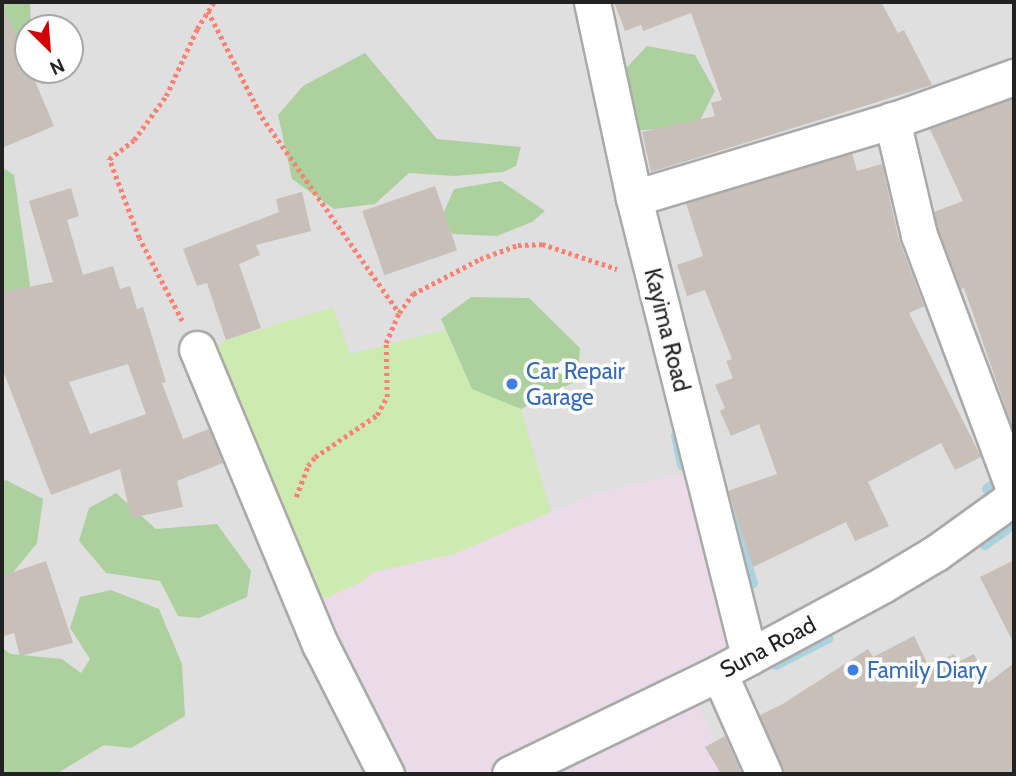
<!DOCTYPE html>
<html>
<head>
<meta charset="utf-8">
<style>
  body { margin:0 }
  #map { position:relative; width:1016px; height:776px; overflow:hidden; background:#f2efe9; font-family:Cabin,sans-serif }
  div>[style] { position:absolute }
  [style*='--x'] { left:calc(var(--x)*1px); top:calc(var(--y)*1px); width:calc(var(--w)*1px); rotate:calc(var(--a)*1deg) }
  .residential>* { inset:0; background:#e0dfdf }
  .industrial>* { inset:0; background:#ebdbe8 }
  .grass>* { inset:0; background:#cdebb0 }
  .forest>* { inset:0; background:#add19e }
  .stream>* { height:10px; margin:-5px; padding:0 5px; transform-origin:5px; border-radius:5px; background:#aad3df }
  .building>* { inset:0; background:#c7bfb8; transform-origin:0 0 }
  .path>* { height:4.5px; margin-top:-2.25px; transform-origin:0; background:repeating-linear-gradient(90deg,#fa8072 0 3.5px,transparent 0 7px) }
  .roads { filter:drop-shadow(2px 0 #a9a9a9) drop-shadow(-2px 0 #a9a9a9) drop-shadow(0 2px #a9a9a9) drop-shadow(0 -2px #a9a9a9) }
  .minor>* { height:35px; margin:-17.5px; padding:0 17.5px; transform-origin:17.5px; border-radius:17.5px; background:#fff }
  .dots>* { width:19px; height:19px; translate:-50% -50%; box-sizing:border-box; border:4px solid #fff; border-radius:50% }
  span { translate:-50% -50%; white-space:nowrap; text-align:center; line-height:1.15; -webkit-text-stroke:7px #fff; paint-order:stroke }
  .street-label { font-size:23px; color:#222 }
  .shop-label { font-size:23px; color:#366cbe }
  .left { translate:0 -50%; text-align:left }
  .frame { position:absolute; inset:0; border:4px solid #222; pointer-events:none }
  .north { position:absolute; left:14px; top:14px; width:70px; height:70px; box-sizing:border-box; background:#fff; border:2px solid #a7a7a7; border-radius:50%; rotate:155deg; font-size:19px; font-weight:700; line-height:28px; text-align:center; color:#222 }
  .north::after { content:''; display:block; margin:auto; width:24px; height:32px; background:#d40000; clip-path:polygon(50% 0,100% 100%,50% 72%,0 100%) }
</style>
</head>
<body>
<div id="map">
  <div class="residential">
    <div style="clip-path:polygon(evenodd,2px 2px,1014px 2px,1014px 774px,2px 774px,2px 2px,28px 28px,70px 28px,70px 70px,28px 70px,28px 28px)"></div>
  </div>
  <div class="industrial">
    <div style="clip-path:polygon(684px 473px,728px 657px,493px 774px,392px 774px,319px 631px,322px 601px,365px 580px,373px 572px,454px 554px,594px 494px)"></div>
    <div style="clip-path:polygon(698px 705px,731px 774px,560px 774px)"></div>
  </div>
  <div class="grass">
    <div style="clip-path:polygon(333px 307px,350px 354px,445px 330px,472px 389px,521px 409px,551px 512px,454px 554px,373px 572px,365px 580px,322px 600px,320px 618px,209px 339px,221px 345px,226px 340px)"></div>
  </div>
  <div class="forest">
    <div style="clip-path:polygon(2px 2px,30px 2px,31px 28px,28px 28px,28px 35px,2px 46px)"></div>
    <div style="clip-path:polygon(647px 46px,695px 55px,715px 91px,697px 126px,632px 131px,615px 80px)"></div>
    <div style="clip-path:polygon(365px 53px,437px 139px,521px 147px,516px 166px,503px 172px,454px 176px,409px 173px,375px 204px,334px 209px,292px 179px,278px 115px,303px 86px)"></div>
    <div style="clip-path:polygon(2px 167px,14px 175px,30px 285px,24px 312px,2px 308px)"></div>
    <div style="clip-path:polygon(501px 181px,545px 211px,532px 222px,497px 236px,452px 234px,443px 214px,454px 189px)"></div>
    <div style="clip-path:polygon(471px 297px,529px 298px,580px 348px,578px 380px,521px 409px,472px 389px,441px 319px)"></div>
    <div style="clip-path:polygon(6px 480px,43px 499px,37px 543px,2px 586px,2px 482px)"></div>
    <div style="clip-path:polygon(116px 493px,156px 529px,217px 524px,251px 571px,247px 597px,199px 618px,178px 616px,160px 581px,106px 573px,79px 541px,89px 508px)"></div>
    <div style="clip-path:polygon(111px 590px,159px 609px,182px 664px,185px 716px,131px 748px,104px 745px,56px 774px,2px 774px,2px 648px,11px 654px,62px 659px,81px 673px,90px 659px,70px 628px,80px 597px)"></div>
  </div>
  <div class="stream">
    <div style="--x:676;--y:436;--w:30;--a:78"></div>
    <div style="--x:987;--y:489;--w:18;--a:-34"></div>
    <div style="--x:729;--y:509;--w:78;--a:72"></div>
    <div style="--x:985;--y:545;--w:36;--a:-36"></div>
    <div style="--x:776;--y:665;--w:59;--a:-27"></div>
  </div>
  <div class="building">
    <div style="clip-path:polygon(614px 2px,881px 2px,898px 33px,904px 30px,932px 85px,651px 172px,642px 132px,715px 116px,711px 103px,722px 100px,691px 13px,643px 31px,641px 25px,625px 31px)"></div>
    <div style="clip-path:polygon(2px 3px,54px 126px,2px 148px)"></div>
    <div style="clip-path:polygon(1014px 98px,1014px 432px,964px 288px,961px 289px,938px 229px,934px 212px,963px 201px,930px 129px)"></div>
    <div style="clip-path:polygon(852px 153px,857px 171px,882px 164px,899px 240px,924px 306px,909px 313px,981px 457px,955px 470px,941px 443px,868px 482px,889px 526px,855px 541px,846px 522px,753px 567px,728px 491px,777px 474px,759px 424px,731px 436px,720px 411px,725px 408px,715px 385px,733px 378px,726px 361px,732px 359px,705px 290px,687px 296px,677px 265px,703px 256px,686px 203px)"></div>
    <div style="left:435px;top:186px;width:68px;height:77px;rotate:71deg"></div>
    <div style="clip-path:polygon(evenodd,71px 188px,79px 216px,67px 220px,83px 275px,113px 266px,120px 289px,130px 286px,137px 309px,143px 307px,166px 382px,162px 383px,183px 439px,209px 429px,223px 463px,177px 481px,183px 507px,131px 518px,120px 469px,51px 495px,2px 368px,2px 292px,53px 282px,29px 201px,71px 188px,128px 364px,146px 414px,90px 434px,69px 382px,128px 364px)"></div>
    <div style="clip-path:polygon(302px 192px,311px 231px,256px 245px,260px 255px,239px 264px,261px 328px,226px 340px,207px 283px,197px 286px,183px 249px,279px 212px,276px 199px)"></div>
    <div style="clip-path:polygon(1014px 560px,1014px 644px,980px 577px)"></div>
    <div style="clip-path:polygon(46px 561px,73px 643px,20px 656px,14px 633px,2px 637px,2px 576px)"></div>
    <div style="clip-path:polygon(914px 636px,929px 667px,954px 654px,958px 662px,974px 654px,988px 683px,1014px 663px,1014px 774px,784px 774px,760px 715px,781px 705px,868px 649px,873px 657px)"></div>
    <div style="clip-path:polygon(725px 736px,742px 774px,721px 774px,705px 747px)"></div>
  </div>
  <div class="path">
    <div style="--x:208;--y:11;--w:119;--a:63"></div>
    <div style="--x:262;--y:117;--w:239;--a:55"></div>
    <div style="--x:182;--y:321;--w:93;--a:-117.4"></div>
    <div style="--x:139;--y:238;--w:85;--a:-110.8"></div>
    <div style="--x:109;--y:159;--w:31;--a:-37"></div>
    <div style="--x:134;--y:140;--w:54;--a:-54"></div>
    <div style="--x:166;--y:96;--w:74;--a:-65.2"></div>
    <div style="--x:197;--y:29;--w:32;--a:-58"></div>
    <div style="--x:296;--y:497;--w:33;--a:-69"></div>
    <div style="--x:308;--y:466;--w:11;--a:-52"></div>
    <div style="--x:315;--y:457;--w:75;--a:-34.1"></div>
    <div style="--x:377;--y:415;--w:21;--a:-61"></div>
    <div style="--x:387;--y:397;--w:54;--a:-91.1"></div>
    <div style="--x:386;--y:343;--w:33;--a:-67"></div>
    <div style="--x:399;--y:313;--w:24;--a:-54"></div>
    <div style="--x:413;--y:294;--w:76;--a:-27.6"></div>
    <div style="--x:480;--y:259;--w:40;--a:-20.2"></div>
    <div style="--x:518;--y:245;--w:24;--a:-2"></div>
    <div style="--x:542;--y:244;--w:79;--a:18.4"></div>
  </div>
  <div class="roads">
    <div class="minor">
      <div style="--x:592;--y:2;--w:200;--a:77.9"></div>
      <div style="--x:634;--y:198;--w:473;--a:75.9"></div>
      <div style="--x:892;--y:120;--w:118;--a:76.8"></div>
      <div style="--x:919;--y:235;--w:271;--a:69.5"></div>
      <div style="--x:634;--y:198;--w:278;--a:-16.7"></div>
      <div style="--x:900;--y:118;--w:121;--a:-19.8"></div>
      <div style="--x:197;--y:349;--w:320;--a:67.4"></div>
      <div style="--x:320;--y:644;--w:146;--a:63.1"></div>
      <div style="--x:719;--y:673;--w:111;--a:66"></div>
      <div style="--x:510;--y:774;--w:232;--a:-25.8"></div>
      <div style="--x:719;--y:673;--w:187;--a:-28.3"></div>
      <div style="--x:884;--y:584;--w:61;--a:-30.8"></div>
      <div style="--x:936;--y:553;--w:96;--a:-35.7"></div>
    </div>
  </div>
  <div class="dots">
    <div style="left:512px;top:384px;background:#3f7fe0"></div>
    <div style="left:853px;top:670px;background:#3f7fe0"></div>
  </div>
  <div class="street-label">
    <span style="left:667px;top:330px;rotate:76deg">Kayima Road</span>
    <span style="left:768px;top:647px;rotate:-28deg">Suna Road</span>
  </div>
  <div class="shop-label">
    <span class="left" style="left:526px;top:384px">Car Repair<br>Garage</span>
    <span class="left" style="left:867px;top:670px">Family Diary</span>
  </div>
  <div class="frame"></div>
  <div class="north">N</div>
</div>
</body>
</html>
